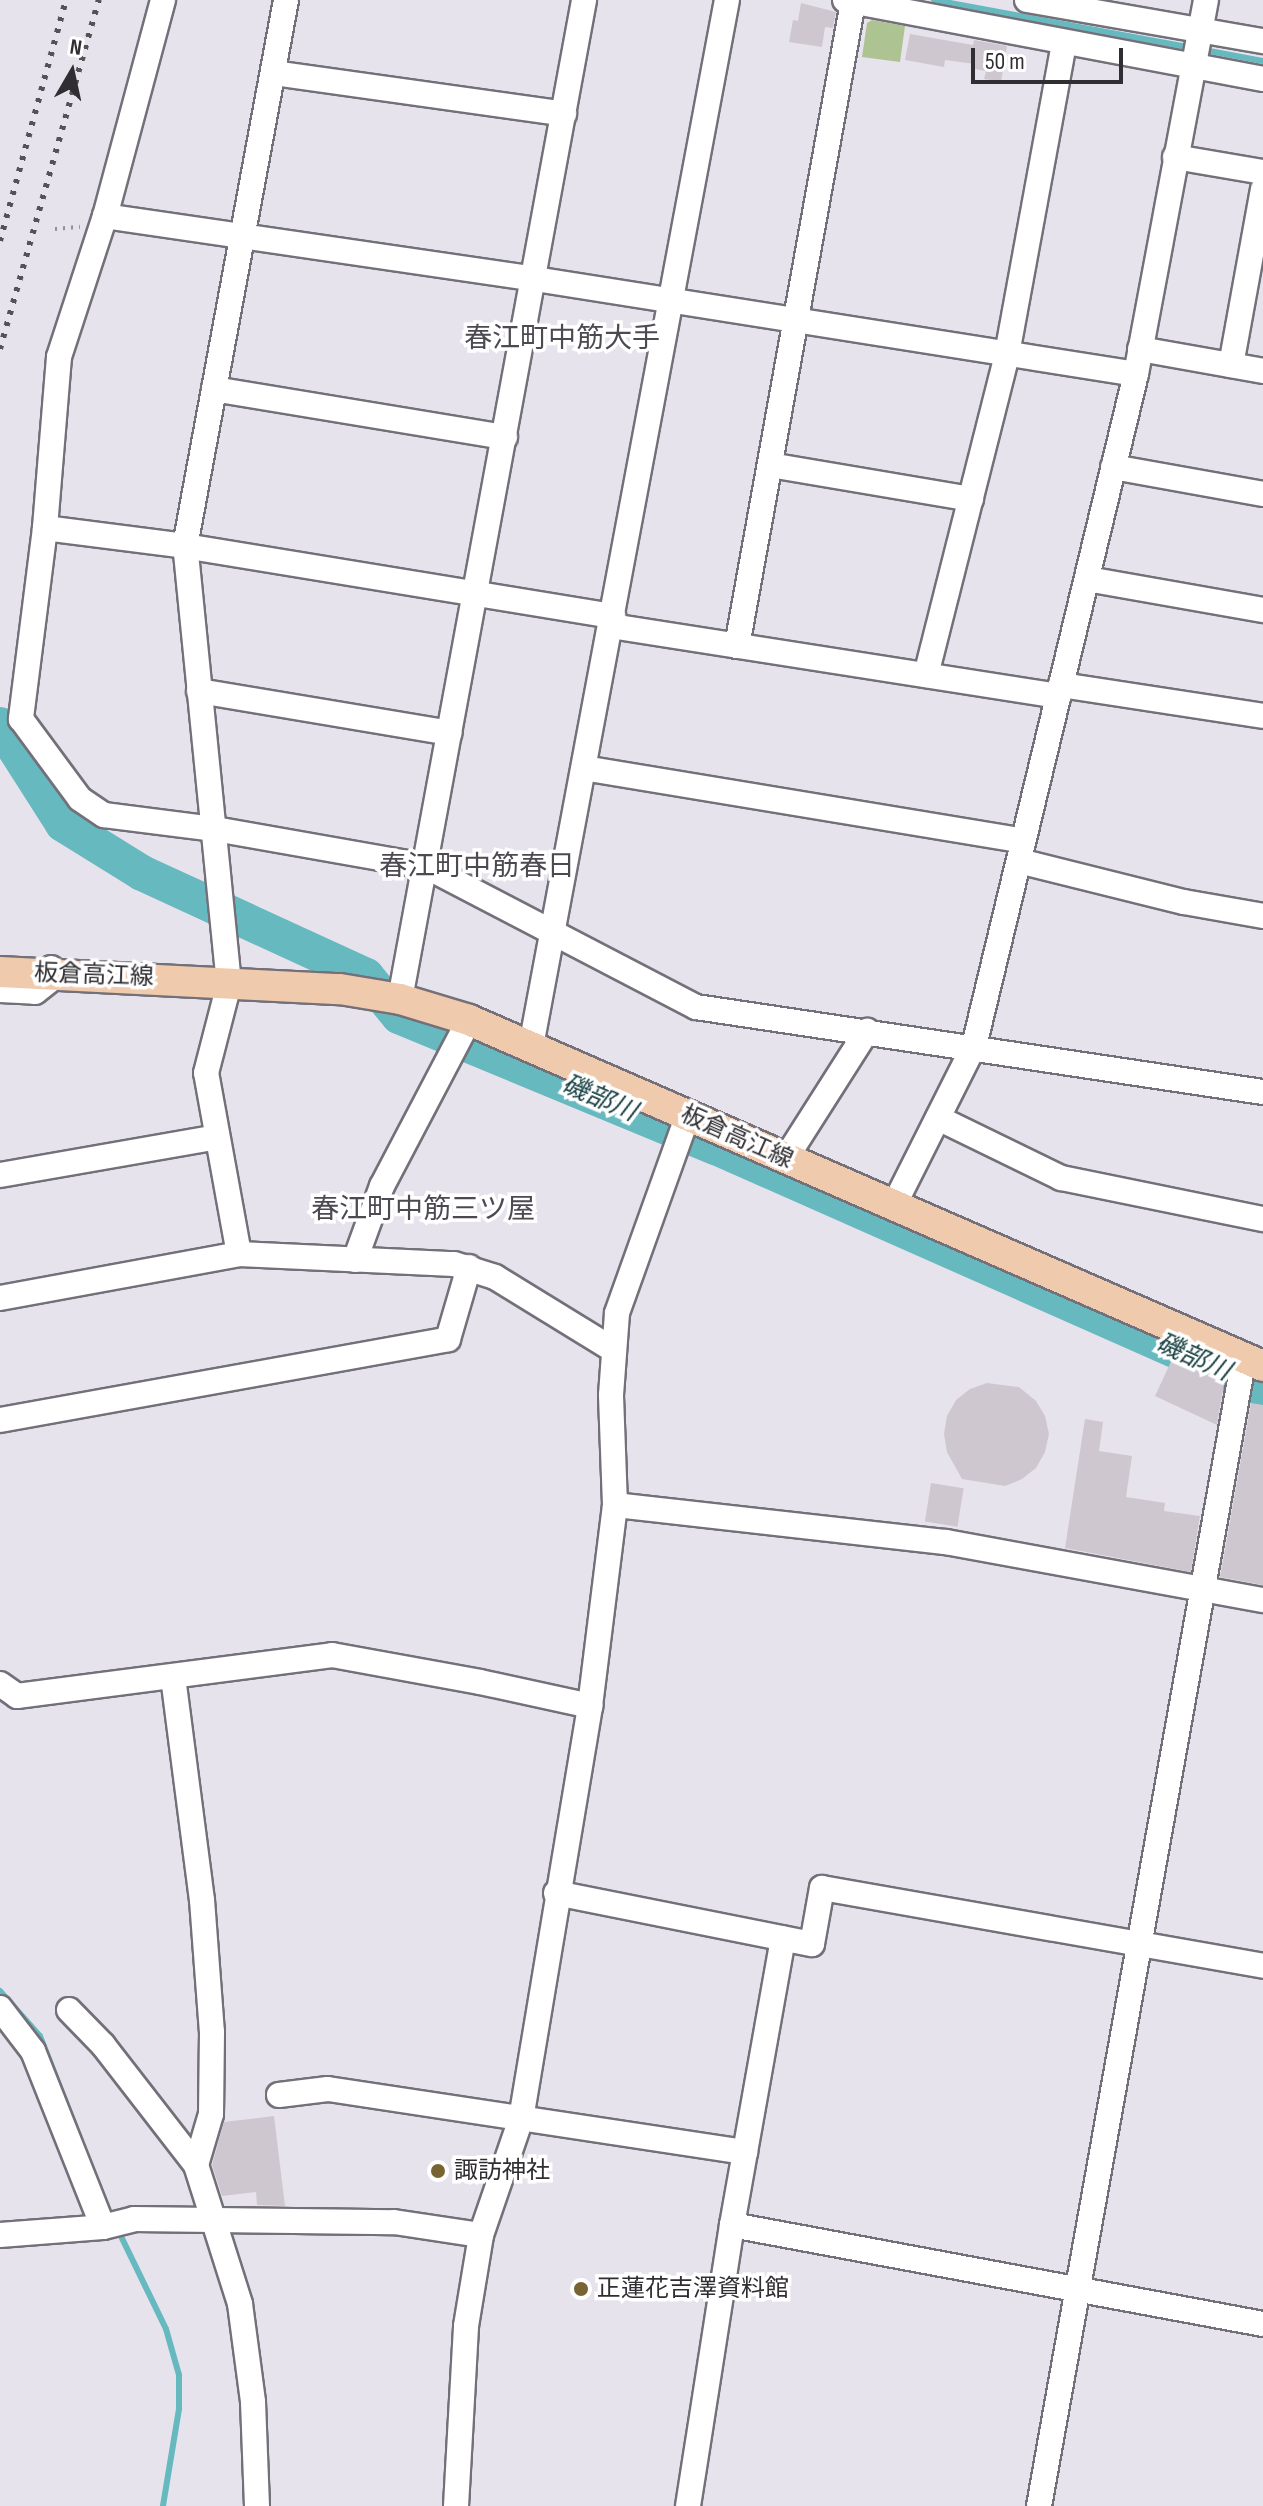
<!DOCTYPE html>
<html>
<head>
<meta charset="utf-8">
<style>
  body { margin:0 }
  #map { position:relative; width:1263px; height:2506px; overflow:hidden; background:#e6e3ed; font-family:"Sofia Sans Condensed","Noto Sans JP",sans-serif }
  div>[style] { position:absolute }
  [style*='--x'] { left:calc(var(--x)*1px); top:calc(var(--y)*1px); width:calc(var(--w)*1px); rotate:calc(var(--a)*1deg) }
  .green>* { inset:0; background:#adc492 }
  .stream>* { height:6px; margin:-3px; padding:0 3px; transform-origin:3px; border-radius:3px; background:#65b9bf }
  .river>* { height:36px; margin:-18px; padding:0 18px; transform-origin:18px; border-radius:18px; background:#65b9bf }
  .building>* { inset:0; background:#cec7cf; transform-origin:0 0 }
  .path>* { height:4px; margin-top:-2px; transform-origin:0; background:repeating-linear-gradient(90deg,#928f96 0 2px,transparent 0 8px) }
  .roads { filter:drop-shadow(2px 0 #737079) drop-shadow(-2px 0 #737079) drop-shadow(0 2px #737079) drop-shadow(0 -2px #737079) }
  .minor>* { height:24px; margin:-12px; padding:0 12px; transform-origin:12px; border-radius:12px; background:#fff }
  .major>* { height:30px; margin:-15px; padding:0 15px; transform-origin:15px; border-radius:15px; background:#f0caac }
  .rail>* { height:6px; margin-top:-3px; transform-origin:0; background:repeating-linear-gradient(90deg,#545257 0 4px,transparent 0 12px) }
  .dots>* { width:22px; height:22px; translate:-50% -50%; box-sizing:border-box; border:4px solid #fff; border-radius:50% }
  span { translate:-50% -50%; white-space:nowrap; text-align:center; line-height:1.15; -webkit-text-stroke:7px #fff; paint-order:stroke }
  .street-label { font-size:24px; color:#302e32 }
  .poi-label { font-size:24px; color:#302e32 }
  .left { translate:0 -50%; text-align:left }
  .water-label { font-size:26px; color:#194144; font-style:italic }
  .quarter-label { font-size:28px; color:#4c4951 }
  .north { position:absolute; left:32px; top:32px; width:80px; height:80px; -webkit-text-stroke:6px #fff; paint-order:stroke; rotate:9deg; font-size:22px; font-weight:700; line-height:32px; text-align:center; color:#302e32 }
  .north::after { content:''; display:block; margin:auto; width:28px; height:36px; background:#302e32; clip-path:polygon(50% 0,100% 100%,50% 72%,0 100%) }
  .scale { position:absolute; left:971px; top:48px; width:152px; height:36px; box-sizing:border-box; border:4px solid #302e32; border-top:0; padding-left:10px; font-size:24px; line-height:28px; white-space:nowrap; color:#302e32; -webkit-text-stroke:6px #fff; paint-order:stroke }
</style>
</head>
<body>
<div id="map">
  <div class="green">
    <div style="clip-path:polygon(872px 20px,905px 26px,900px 62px,862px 57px,867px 23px)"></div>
  </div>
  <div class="stream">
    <div style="--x:934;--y:0;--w:263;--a:10.5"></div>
    <div style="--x:1204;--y:50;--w:60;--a:10.6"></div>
    <div style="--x:0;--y:1991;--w:60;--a:48.4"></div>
    <div style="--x:40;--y:2036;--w:107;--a:68.7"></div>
    <div style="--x:117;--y:2228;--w:112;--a:64.1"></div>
    <div style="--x:166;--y:2329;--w:48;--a:74.2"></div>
    <div style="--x:179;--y:2375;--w:34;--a:90"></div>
    <div style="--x:179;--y:2409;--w:98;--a:99.4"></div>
  </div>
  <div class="river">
    <div style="--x:0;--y:725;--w:117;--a:57.5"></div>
    <div style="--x:63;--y:824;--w:93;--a:31.8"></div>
    <div style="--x:142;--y:873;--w:247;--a:24.7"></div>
    <div style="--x:366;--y:976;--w:52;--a:50.5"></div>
    <div style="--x:399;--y:1016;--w:343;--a:22.5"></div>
    <div style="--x:716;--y:1147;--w:598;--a:23.87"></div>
  </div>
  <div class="building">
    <div style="clip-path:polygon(801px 3px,836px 12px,833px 28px,825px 27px,822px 47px,789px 42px,793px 20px,798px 21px)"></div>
    <div style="clip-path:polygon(910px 34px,973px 45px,974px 40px,1007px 46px,1001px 82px,984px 79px,986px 71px,975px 69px,975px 64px,945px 60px,944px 67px,905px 60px)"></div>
    <div style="clip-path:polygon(1175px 1353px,1225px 1377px,1217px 1425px,1155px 1396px)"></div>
    <div style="clip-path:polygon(987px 1383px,1019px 1387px,1036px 1401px,1045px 1416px,1049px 1434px,1045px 1452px,1036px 1468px,1022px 1479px,1005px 1486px,962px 1479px,947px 1452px,944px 1434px,947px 1416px,956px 1400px,970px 1389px)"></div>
    <div style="clip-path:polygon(1251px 1403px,1263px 1405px,1263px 1585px,1220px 1577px)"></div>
    <div style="clip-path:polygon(1085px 1419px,1103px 1422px,1099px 1451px,1132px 1456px,1126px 1497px,1165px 1503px,1164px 1511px,1200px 1516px,1191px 1572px,1065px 1548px)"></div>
    <div style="left:931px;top:1483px;width:33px;height:39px;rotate:9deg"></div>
    <div style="clip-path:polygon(274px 2116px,285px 2206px,257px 2205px,256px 2192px,222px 2196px,212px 2165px,224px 2122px)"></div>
  </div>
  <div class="path">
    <div style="--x:55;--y:229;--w:25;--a:-5"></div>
  </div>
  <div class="roads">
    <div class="minor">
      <div style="--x:163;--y:0;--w:224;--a:105"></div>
      <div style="--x:105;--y:216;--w:148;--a:108.1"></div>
      <div style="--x:59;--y:357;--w:172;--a:94.7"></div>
      <div style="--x:45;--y:528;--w:193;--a:97.2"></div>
      <div style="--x:21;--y:719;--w:99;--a:53.6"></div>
      <div style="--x:80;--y:799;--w:29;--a:34"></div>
      <div style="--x:104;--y:815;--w:112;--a:7.2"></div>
      <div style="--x:215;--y:829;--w:213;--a:10"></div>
      <div style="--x:425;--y:866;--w:305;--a:27.5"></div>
      <div style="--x:696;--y:1007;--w:573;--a:8.53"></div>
      <div style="--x:845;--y:0;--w:425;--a:10.7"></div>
      <div style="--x:1027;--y:0;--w:240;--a:9.9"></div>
      <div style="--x:274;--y:73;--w:293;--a:8"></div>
      <div style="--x:1175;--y:157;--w:89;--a:9.7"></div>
      <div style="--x:105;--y:216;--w:435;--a:8.3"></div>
      <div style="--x:535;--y:279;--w:608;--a:8.98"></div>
      <div style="--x:1140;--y:349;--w:125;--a:10.1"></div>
      <div style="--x:1231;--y:365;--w:179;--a:-79.7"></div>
      <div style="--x:214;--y:389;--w:295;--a:9.4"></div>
      <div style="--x:770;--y:465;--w:204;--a:9.6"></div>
      <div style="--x:1113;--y:467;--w:152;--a:10.2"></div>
      <div style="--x:45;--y:528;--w:141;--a:7.3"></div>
      <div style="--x:185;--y:546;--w:434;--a:9.3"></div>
      <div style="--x:1087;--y:579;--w:179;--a:10"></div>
      <div style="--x:611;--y:626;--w:453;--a:8.9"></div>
      <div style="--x:737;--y:646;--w:654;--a:-79.79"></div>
      <div style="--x:926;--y:675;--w:331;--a:-75.8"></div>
      <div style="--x:1007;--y:354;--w:315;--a:-79.6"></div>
      <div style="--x:1061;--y:685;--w:204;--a:8.7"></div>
      <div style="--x:199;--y:691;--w:254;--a:9.5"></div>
      <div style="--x:584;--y:768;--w:445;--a:9.4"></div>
      <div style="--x:1019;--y:861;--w:170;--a:14"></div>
      <div style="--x:1184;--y:902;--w:80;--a:10"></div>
      <div style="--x:0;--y:990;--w:35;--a:3"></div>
      <div style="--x:35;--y:992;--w:29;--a:-38"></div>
      <div style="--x:58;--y:974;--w:9;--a:-139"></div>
      <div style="--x:400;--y:999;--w:1016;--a:-79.56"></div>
      <div style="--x:531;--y:1046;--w:1064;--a:-79.39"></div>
      <div style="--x:938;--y:1118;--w:137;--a:26"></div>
      <div style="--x:1061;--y:1178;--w:206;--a:11.5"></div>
      <div style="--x:786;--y:1158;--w:151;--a:-57.5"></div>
      <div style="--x:0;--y:1175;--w:220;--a:-9.9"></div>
      <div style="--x:894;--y:1205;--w:178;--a:-63.3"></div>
      <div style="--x:974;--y:1046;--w:691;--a:-76.45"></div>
      <div style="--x:1136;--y:374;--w:380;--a:-79.4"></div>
      <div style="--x:239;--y:1254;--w:184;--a:-100.3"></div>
      <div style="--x:206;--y:1073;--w:92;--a:-75.5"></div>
      <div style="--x:229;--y:984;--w:440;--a:-95.7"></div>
      <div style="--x:185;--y:546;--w:555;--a:-79.52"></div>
      <div style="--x:355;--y:1260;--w:79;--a:-70"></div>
      <div style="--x:382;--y:1186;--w:187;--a:-62.3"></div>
      <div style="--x:0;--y:1298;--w:243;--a:-10.4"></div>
      <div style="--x:239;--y:1254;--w:215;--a:2.7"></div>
      <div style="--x:454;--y:1264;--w:43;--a:17.6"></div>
      <div style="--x:495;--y:1277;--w:137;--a:31.6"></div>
      <div style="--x:0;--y:1420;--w:455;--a:-10.2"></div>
      <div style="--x:448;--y:1339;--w:75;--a:-73.7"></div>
      <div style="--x:615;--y:1505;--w:333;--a:6.4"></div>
      <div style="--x:946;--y:1542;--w:322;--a:10.4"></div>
      <div style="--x:173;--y:1677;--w:225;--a:82.6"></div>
      <div style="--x:202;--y:1900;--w:132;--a:85.7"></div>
      <div style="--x:212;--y:2032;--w:82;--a:90.7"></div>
      <div style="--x:211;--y:2114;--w:53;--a:106.4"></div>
      <div style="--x:196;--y:2165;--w:146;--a:72.4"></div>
      <div style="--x:240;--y:2304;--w:99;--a:82.4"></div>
      <div style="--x:253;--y:2402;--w:104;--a:87.8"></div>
      <div style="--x:0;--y:1684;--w:21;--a:35"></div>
      <div style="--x:17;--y:1696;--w:318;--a:-7.4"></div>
      <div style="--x:332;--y:1655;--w:150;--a:10.3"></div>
      <div style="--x:480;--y:1682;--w:113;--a:12.3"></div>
      <div style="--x:556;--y:1893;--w:261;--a:11.3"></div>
      <div style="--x:812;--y:1944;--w:57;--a:-79.9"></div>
      <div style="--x:822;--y:1888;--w:448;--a:10"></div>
      <div style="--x:0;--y:2008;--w:54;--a:52.5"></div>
      <div style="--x:33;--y:2051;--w:189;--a:68.3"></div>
      <div style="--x:69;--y:2010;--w:49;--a:45.8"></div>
      <div style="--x:103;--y:2045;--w:152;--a:52.2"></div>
      <div style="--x:279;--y:2095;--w:49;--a:-7"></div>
      <div style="--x:328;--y:2089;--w:422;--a:8.6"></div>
      <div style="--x:732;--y:2225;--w:540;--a:10.56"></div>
      <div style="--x:0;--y:2235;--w:103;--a:-4.4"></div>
      <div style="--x:103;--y:2227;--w:32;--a:-14"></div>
      <div style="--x:134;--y:2219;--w:260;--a:0.7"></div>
      <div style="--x:394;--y:2222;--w:88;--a:8.5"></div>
      <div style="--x:456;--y:2506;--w:180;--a:-86.8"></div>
      <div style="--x:466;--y:2326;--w:92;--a:-80.6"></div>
      <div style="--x:481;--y:2235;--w:123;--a:-71"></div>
      <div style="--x:521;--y:2119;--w:419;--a:-80.5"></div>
      <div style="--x:590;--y:1706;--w:203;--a:-82.9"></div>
      <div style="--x:615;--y:1505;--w:110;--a:-92.1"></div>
      <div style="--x:611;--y:1395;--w:82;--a:-85.8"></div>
      <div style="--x:617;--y:1313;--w:210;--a:-70.3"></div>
      <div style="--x:688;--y:2506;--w:284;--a:-81.1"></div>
      <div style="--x:732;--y:2225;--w:291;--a:-79.9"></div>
      <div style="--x:1039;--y:2506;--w:1166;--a:-79.88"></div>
    </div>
    <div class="major">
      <div style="--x:0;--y:972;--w:340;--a:2.9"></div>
      <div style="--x:340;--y:989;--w:61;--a:9.5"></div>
      <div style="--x:400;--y:999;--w:72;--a:16.9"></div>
      <div style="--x:469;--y:1020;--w:866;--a:23.55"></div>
    </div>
  </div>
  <div class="rail">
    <div style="--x:0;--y:241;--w:250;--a:-74.7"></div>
    <div style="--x:0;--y:349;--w:363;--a:-74.2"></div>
  </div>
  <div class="dots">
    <div style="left:438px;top:2171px;background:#786332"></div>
    <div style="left:581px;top:2289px;background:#786332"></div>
  </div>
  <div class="street-label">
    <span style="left:94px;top:975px;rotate:2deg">板倉高江線</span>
    <span style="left:737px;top:1137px;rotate:24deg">板倉高江線</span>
  </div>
  <div class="poi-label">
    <span class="left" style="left:454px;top:2171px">諏訪神社</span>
    <span class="left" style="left:597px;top:2289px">正蓮花吉澤資料館</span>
  </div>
  <div class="water-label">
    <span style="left:599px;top:1099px;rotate:23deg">磯部川</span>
    <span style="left:1193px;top:1358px;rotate:24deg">磯部川</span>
  </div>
  <div class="quarter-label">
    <span style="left:562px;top:339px">春江町中筋大手</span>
    <span style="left:477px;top:867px">春江町中筋春日</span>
    <span style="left:423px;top:1210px">春江町中筋三ツ屋</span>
  </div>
  <div class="north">N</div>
  <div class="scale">50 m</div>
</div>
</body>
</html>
